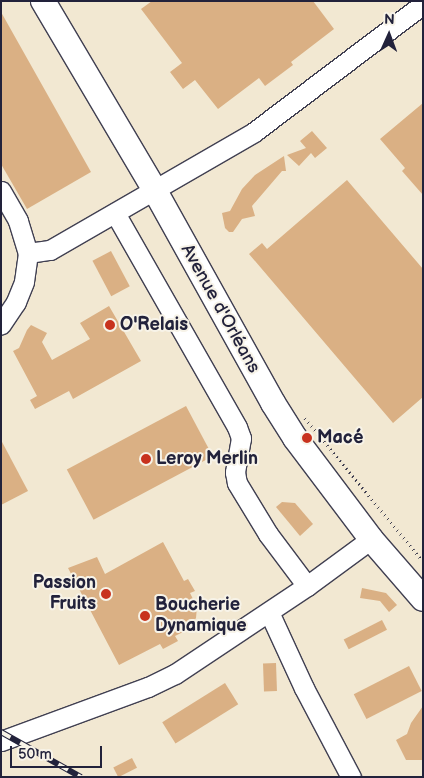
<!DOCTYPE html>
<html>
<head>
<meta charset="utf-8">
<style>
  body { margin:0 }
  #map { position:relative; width:424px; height:778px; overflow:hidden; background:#f2e8d2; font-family:"Balsamiq Sans",sans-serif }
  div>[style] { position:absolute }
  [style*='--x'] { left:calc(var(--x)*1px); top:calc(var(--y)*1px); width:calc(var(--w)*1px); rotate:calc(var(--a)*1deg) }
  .building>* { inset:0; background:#dab084; transform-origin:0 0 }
  .path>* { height:2.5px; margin-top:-1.25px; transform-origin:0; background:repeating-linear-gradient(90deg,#414052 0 1px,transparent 0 5px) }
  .roads { filter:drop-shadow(1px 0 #414052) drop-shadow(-1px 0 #414052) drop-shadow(0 1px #414052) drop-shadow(0 -1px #414052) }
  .minor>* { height:19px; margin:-9.5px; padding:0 9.5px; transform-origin:9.5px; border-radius:9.5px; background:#fff }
  .major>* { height:24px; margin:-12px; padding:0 12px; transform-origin:12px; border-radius:12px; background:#fff }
  .rail>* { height:5.5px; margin-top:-2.75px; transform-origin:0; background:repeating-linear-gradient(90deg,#f7f3e8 0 11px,#22223b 0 22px); box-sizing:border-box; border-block:1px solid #22223b }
  .dots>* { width:14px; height:14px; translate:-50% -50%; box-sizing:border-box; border:2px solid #f7f3e8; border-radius:50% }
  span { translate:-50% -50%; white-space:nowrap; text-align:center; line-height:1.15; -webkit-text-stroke:4px #f7f3e8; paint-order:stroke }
  .street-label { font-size:18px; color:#22223b }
  .poi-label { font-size:18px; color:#22223b; font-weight:700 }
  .left { translate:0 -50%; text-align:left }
  .right { translate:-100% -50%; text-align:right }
  .frame { position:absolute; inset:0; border:2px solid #22223b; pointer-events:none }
  .north { position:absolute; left:364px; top:10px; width:50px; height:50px; -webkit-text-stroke:4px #f7f3e8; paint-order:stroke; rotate:2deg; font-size:14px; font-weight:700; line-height:20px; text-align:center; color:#22223b }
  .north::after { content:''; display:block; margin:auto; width:18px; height:22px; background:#22223b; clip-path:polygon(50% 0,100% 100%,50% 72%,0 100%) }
  .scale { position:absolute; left:10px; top:746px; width:92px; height:22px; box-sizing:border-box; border:2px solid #22223b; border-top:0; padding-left:6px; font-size:15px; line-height:18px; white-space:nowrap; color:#22223b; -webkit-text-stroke:4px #f7f3e8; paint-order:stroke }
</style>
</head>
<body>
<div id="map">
  <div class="building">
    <div style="clip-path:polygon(152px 1px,313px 1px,334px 29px,291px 62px,293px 65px,265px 86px,259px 78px,218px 109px,195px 80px,183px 89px,170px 72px,182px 63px,141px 9px)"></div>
    <div style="clip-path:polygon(1px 12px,91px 172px,27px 209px,1px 164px)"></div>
    <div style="clip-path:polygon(423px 103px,423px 195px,402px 171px,405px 168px,380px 139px)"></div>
    <div style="clip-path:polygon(312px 131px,327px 148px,315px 158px,311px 153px,299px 166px,287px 155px,306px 148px,300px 141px)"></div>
    <div style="clip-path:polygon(284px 156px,286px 171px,282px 171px,252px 206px,255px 216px,242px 219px,233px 232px,229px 232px,225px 228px,222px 213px,230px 211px,242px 189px,255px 175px)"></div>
    <div style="clip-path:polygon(347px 180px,423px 269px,423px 397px,393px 423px,249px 254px,262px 243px,267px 249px)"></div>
    <div style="left:111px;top:251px;width:40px;height:21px;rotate:62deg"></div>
    <div style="clip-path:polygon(109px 306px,141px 361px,73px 399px,69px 391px,35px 409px,30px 400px,37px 396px,13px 351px,19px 348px,27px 330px,31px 325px,47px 333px,42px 342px,52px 360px,90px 339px,80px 323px)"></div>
    <div style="left:186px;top:406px;width:57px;height:135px;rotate:62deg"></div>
    <div style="clip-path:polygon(1px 440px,28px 491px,1px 505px)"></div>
    <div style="clip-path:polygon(282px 502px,295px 503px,313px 524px,300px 536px,276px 507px)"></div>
    <div style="clip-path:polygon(163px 542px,184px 581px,188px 579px,195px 591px,190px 593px,197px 607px,196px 618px,189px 629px,175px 636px,178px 641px,163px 649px,160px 644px,119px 665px,68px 568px,97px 557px,105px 574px)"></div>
    <div style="clip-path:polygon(362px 588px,386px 593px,397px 605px,389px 612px,380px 601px,360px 598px)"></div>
    <div style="left:382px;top:620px;width:11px;height:43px;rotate:63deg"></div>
    <div style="left:276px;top:663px;width:28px;height:13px;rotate:88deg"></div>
    <div style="left:409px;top:666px;width:28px;height:62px;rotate:63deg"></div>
    <div style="left:225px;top:683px;width:25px;height:74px;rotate:58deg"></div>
    <div style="clip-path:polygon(423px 706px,423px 760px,406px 760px,396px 740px,407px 734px,411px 723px)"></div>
    <div style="left:132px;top:758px;width:11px;height:21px;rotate:63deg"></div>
  </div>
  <div class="path">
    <div style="--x:305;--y:418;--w:185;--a:50.5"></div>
  </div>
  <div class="roads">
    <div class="minor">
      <div style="--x:1;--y:191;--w:34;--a:60"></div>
      <div style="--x:18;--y:221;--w:34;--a:73"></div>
      <div style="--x:28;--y:253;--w:29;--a:98"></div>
      <div style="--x:24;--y:282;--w:22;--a:112"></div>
      <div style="--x:16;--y:302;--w:27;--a:124"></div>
      <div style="--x:115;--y:213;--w:246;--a:60.3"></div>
      <div style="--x:237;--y:427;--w:12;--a:70"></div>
      <div style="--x:241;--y:438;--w:35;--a:100"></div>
      <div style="--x:235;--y:472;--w:11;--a:80"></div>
      <div style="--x:237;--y:483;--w:60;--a:58.7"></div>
      <div style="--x:268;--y:534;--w:65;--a:53.1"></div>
      <div style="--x:28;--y:253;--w:22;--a:-8"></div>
      <div style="--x:50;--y:250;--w:236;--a:-30"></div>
      <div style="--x:254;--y:132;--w:212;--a:-37.1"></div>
      <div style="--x:269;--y:612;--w:84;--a:65.3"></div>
      <div style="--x:304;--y:688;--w:101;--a:62.2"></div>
      <div style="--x:1;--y:741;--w:157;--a:-20.2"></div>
      <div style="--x:148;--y:687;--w:30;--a:-26"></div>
      <div style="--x:175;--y:674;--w:159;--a:-33.7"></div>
      <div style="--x:307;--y:586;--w:79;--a:-36.3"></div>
    </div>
    <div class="major">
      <div style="--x:43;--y:1;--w:218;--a:59.4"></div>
      <div style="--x:154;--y:189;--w:245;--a:60.9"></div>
      <div style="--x:273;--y:403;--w:41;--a:57.8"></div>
      <div style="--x:295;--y:438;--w:126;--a:53"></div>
      <div style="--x:371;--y:539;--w:79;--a:49.1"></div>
    </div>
  </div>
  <div class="rail">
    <div style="--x:1;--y:732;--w:92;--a:29.4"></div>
  </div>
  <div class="dots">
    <div style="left:110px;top:325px;background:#c8321e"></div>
    <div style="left:307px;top:438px;background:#c8321e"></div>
    <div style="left:146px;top:459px;background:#c8321e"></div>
    <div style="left:106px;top:594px;background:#c8321e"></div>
    <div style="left:145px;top:616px;background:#c8321e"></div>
  </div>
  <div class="street-label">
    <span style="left:220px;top:309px;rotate:61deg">Avenue d'Orléans</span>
  </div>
  <div class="poi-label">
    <span class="left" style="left:120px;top:325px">O'Relais</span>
    <span class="left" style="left:317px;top:438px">Macé</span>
    <span class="left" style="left:156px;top:459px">Leroy Merlin</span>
    <span class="right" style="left:96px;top:594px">Passion<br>Fruits</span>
    <span class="left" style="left:155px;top:616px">Boucherie<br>Dynamique</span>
  </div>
  <div class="frame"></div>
  <div class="north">N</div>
  <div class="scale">50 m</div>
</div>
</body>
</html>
